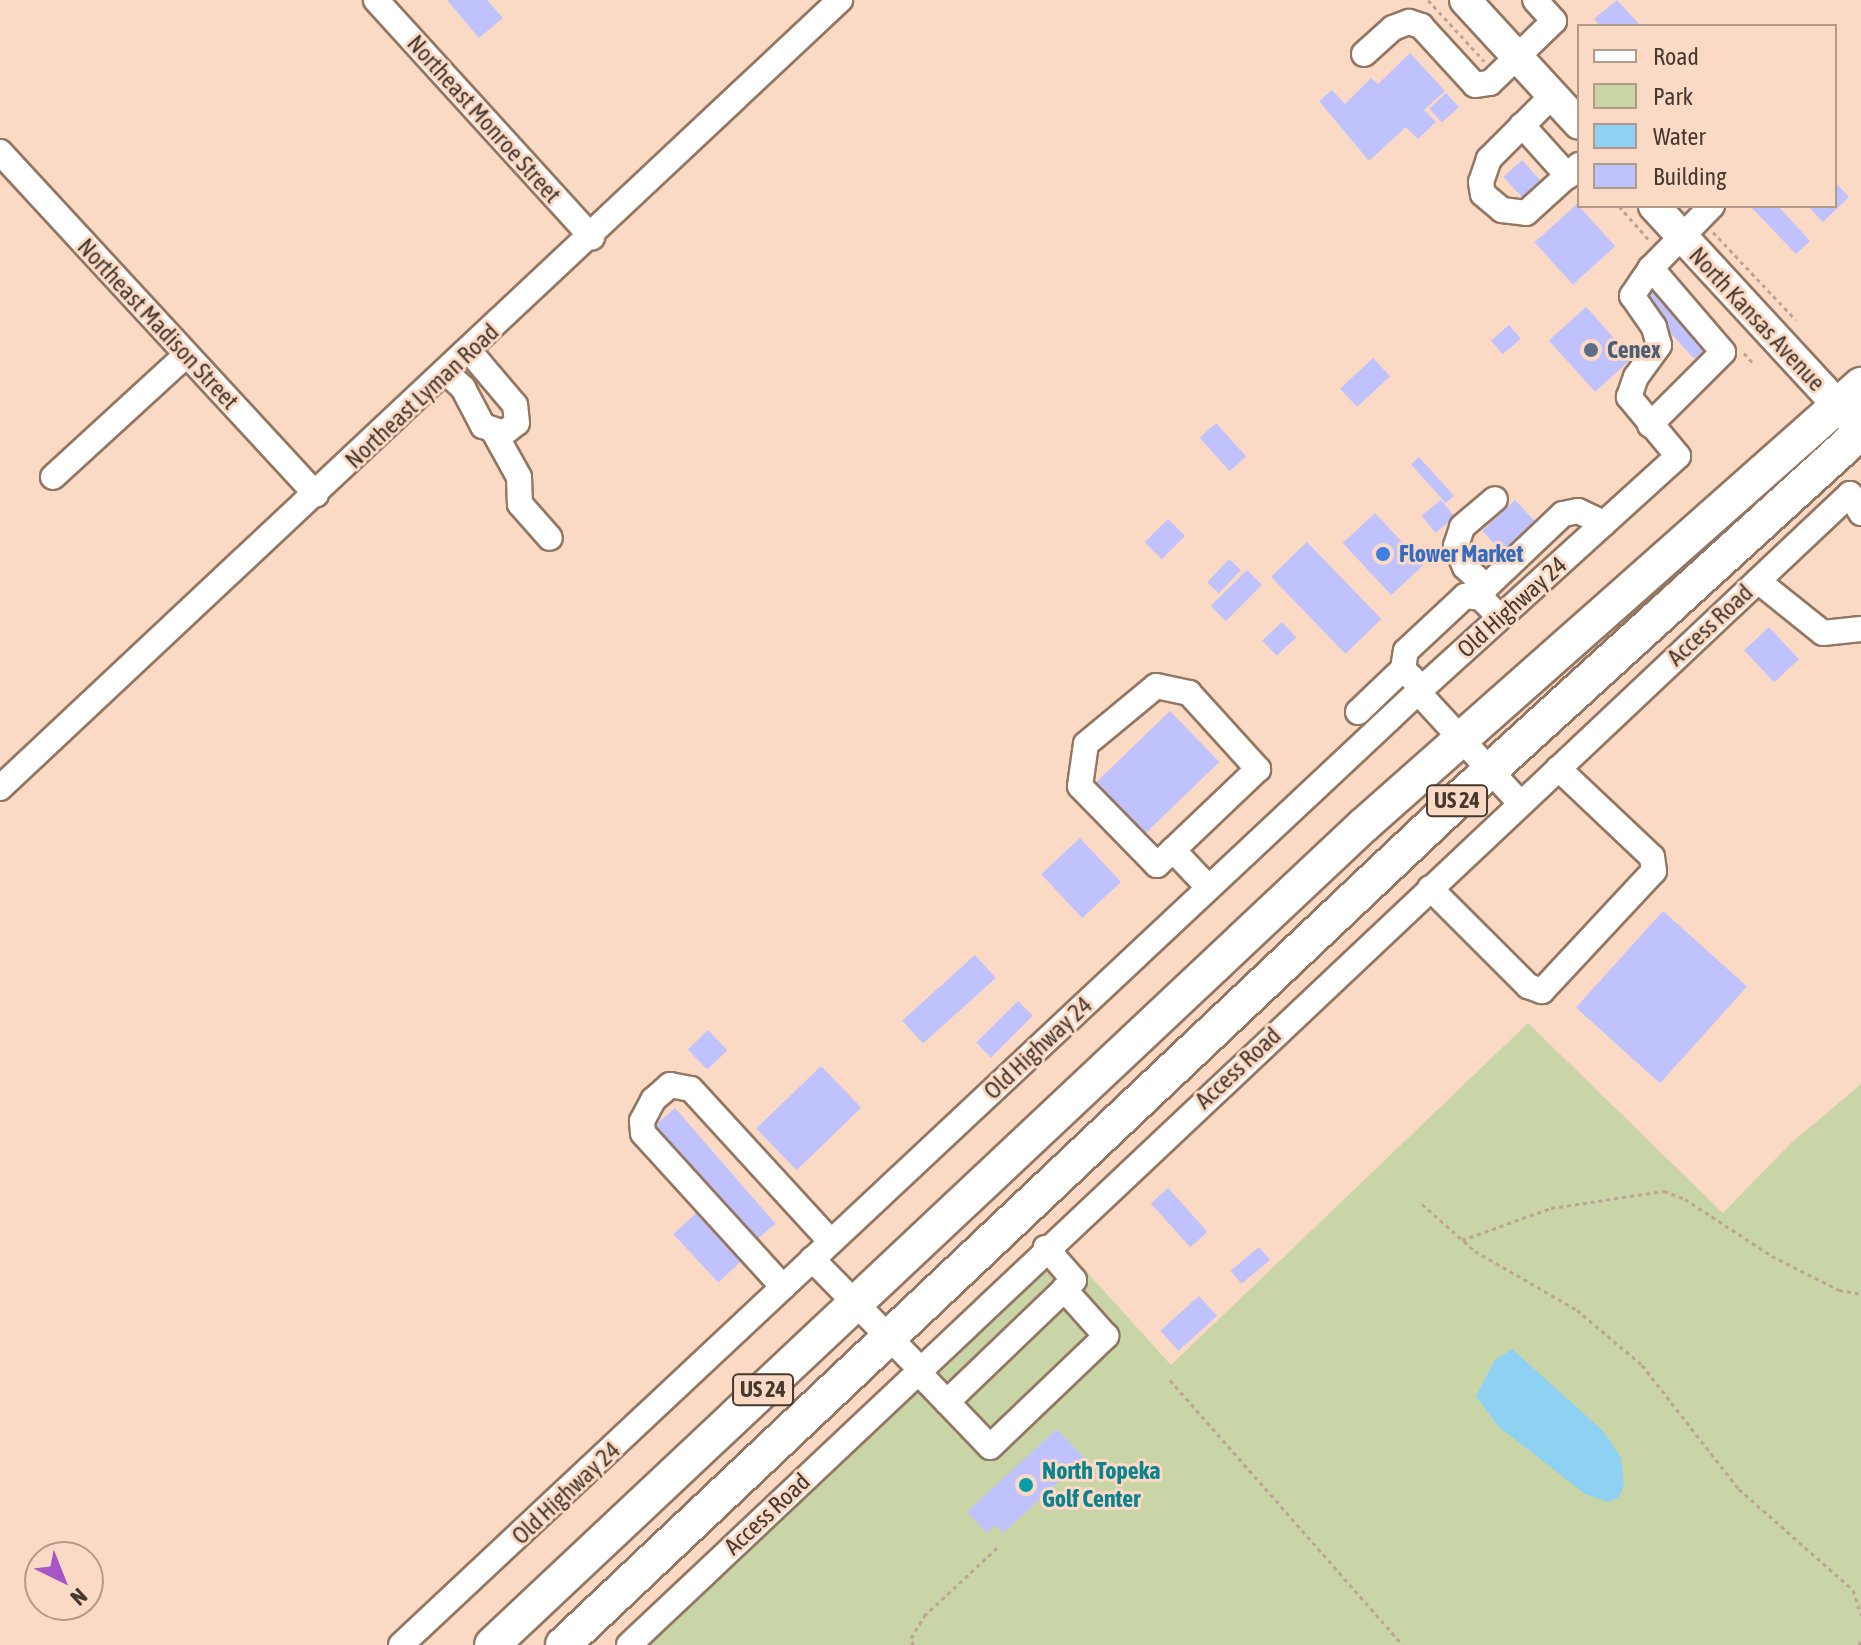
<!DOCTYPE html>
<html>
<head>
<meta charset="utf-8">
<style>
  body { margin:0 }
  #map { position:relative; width:1861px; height:1645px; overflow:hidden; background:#fadac4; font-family:"Asap Condensed",sans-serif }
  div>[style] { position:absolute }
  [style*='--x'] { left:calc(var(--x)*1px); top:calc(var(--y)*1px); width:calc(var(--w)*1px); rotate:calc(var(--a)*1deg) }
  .green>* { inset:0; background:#c9d4a7 }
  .water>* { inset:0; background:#8fd1f3 }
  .building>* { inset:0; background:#c0c2fd; transform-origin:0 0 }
  .path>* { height:3px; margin-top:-1.5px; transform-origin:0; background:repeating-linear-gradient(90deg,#bea493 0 4px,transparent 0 8px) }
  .roads { filter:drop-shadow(2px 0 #937763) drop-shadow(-2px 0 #937763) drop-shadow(0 2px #937763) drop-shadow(0 -2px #937763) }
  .minor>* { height:24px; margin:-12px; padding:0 12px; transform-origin:12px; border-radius:12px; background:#fff }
  .major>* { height:30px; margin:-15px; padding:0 15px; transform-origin:15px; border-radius:15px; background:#fff }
  .highway>* { height:34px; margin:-17px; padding:0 17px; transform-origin:17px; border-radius:17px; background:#fff }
  .dots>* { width:22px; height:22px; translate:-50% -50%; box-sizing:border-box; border:4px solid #fadac4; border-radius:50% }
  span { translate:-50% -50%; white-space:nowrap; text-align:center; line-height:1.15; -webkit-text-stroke:6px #fadac4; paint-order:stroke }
  .shield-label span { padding:2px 6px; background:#fadac4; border:2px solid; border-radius:6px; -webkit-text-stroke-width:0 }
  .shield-label { font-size:22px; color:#453930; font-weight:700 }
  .street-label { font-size:24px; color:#453930 }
  .service-label { font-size:24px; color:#4e5e75; font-weight:700 }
  .left { translate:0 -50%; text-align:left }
  .shop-label { font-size:24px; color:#366cbe; font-weight:700 }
  .culture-label { font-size:24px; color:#0d838f; font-weight:700 }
  .legend { position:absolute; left:1577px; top:24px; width:260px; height:184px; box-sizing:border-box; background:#fadac4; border:2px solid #b29a89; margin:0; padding:10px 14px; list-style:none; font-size:24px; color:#453930 }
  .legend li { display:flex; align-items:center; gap:16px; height:40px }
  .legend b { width:40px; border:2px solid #b29a89 }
  .north { position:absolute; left:24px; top:1541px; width:80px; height:80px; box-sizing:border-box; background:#fadac4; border:2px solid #b29a89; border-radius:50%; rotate:137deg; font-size:22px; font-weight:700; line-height:32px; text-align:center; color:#453930 }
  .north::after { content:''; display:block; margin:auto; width:28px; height:36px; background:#a656c6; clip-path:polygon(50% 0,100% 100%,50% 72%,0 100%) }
</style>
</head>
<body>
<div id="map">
  <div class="green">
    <div style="clip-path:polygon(1528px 1023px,1723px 1213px,1790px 1144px,1861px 1084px,1861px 1645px,649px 1645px,1065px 1248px,1171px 1365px)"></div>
  </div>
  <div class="water">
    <div style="clip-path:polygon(1512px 1349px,1603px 1431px,1621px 1458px,1624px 1485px,1619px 1497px,1608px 1502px,1585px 1494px,1498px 1426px,1476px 1396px,1495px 1360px)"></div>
  </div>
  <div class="building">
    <div style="clip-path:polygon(447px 0,487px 0,503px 18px,479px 38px)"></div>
    <div style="clip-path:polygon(1617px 0,1641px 26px,1600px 26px,1594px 19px)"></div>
    <div style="clip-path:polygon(1410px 53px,1445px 91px,1424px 110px,1436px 122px,1418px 139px,1406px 127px,1369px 161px,1319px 101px,1332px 90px,1345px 104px,1371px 78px,1378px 84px)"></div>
    <div style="left:1446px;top:93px;width:19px;height:23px;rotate:47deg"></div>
    <div style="left:1522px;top:160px;width:30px;height:25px;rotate:48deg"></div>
    <div style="clip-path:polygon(1835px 182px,1849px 197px,1823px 222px,1808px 206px,1835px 206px)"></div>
    <div style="left:1577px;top:204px;width:57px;height:57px;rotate:48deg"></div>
    <div style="clip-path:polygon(1750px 206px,1778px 206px,1810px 241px,1796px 254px)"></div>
    <div style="left:1652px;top:281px;width:86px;height:22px;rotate:47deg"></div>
    <div style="left:1586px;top:307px;width:69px;height:50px;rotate:48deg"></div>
    <div style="left:1509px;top:325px;width:18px;height:24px;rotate:49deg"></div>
    <div style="left:1373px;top:358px;width:25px;height:45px;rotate:47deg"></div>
    <div style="left:1216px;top:423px;width:45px;height:22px;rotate:48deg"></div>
    <div style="left:1419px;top:457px;width:52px;height:11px;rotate:48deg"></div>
    <div style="left:1441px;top:500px;width:22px;height:25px;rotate:51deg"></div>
    <div style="left:1515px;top:500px;width:34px;height:45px;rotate:47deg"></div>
    <div style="left:1375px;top:513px;width:71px;height:44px;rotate:47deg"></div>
    <div style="left:1168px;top:519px;width:24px;height:33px;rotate:45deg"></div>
    <div style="left:1307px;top:542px;width:107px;height:50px;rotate:46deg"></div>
    <div style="left:1229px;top:559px;width:16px;height:32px;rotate:43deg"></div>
    <div style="left:1247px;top:570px;width:21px;height:51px;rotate:45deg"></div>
    <div style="left:1282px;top:622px;width:21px;height:27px;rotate:47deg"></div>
    <div style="left:1769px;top:627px;width:44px;height:34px;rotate:47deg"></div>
    <div style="left:1170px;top:711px;width:71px;height:103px;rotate:46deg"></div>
    <div style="left:1080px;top:838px;width:60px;height:53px;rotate:47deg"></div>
    <div style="left:1663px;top:911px;width:113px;height:130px;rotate:42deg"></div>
    <div style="left:975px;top:955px;width:31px;height:98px;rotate:48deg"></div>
    <div style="left:1018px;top:1001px;width:21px;height:59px;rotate:45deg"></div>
    <div style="left:708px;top:1030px;width:28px;height:28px;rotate:46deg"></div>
    <div style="left:821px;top:1066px;width:58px;height:90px;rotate:46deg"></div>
    <div style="left:675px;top:1108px;width:153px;height:32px;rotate:49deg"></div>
    <div style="left:1168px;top:1188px;width:59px;height:23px;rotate:48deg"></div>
    <div style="left:696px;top:1213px;width:66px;height:31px;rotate:47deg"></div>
    <div style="left:1259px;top:1247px;width:17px;height:37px;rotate:50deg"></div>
    <div style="left:1199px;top:1296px;width:27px;height:52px;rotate:48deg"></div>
    <div style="clip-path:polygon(1057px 1429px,1084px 1458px,1003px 1533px,996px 1525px,987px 1533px,967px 1512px)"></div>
  </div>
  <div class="path">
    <div style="--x:1428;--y:0;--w:83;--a:47.4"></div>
    <div style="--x:1619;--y:206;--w:45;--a:48.6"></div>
    <div style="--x:1713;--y:232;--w:121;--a:46.7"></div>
    <div style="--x:1744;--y:353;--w:12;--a:48"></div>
    <div style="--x:1422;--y:1204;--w:71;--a:41.6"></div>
    <div style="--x:1475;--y:1251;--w:118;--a:30"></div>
    <div style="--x:1577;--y:1310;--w:85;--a:40.2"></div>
    <div style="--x:1642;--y:1365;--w:157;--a:52"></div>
    <div style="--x:1739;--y:1489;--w:152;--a:41.5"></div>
    <div style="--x:1853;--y:1590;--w:26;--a:72"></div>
    <div style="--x:1462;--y:1240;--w:95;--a:-19.8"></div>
    <div style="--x:1551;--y:1208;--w:114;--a:-8.6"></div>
    <div style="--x:1664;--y:1191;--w:22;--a:21"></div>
    <div style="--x:1685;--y:1199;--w:104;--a:33.2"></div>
    <div style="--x:1772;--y:1256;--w:75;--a:26.9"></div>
    <div style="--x:1839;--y:1290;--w:22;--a:10"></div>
    <div style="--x:1170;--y:1380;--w:353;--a:48.7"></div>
    <div style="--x:913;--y:1645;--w:7;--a:-106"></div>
    <div style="--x:911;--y:1638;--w:26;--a:-59"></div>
    <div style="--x:924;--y:1616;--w:101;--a:-43"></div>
    <div style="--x:1859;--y:1645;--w:5;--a:-68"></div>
  </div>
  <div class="roads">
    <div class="minor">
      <div style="--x:376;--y:0;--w:321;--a:47.7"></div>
      <div style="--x:1364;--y:54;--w:39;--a:-42"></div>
      <div style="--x:1393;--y:28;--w:17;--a:-21"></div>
      <div style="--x:1409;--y:22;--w:13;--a:18"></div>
      <div style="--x:1421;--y:26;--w:80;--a:47.5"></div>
      <div style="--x:1475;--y:85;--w:15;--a:-8"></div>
      <div style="--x:1490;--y:83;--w:89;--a:-44.1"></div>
      <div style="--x:1554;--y:21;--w:28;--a:-132"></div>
      <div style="--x:1553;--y:95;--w:91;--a:135"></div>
      <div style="--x:1489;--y:159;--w:24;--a:109"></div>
      <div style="--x:1481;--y:182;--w:12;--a:81"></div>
      <div style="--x:1483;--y:194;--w:25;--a:40"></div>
      <div style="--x:1502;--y:210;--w:24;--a:7"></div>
      <div style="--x:1526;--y:213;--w:72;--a:-42.2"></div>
      <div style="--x:1522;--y:125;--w:69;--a:48"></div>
      <div style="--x:0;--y:152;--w:466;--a:47.3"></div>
      <div style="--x:447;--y:373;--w:22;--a:43"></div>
      <div style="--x:463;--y:388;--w:43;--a:62.2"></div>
      <div style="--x:483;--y:426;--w:22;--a:18"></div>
      <div style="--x:504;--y:433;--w:16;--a:-38"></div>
      <div style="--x:517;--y:423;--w:18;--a:-96"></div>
      <div style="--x:515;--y:405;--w:70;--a:-130.3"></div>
      <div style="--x:1650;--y:425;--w:103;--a:-45"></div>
      <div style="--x:1723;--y:352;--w:111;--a:-130.6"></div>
      <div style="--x:494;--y:432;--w:51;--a:60.9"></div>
      <div style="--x:519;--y:477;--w:27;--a:88"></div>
      <div style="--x:520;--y:504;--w:45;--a:48.6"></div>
      <div style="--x:53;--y:477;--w:180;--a:-42.5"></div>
      <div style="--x:1758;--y:581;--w:83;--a:38.7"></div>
      <div style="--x:1823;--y:633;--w:38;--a:-6"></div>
      <div style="--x:1486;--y:587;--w:29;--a:-136"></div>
      <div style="--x:1465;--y:567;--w:23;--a:-113"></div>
      <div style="--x:1456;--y:546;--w:20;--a:-72"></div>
      <div style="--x:1462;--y:527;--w:43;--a:-40.3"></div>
      <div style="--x:1500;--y:617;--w:27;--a:-135"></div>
      <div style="--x:1481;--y:598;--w:12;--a:-66"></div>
      <div style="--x:1486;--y:587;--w:106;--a:-43.5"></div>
      <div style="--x:1563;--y:514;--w:15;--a:-11"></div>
      <div style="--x:1578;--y:511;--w:29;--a:25"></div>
      <div style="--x:1422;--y:688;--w:27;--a:-135"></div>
      <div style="--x:1403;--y:669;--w:18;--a:-81"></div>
      <div style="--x:1406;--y:651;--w:81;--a:-43"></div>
      <div style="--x:1465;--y:596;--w:16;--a:7"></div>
      <div style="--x:1418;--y:692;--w:151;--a:47.4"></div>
      <div style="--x:1358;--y:712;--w:62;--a:-43.7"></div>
      <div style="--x:0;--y:788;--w:1152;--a:-43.17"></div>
      <div style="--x:1173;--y:850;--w:22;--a:137"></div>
      <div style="--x:1157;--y:865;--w:110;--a:-134.3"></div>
      <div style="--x:1080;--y:786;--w:42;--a:-81.9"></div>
      <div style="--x:1086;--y:744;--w:91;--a:-39.6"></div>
      <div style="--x:1156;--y:686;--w:34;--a:12"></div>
      <div style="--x:1189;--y:693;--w:103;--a:47.8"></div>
      <div style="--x:1258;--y:769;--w:117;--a:136.4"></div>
      <div style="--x:1173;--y:850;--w:52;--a:46.5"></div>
      <div style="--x:1430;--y:888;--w:139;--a:45"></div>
      <div style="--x:1528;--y:986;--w:15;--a:20"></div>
      <div style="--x:1542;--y:991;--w:164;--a:-47"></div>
      <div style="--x:1654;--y:871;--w:14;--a:-98"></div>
      <div style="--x:1652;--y:857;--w:129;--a:-136.6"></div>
      <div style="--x:812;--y:1259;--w:156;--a:45.5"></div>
      <div style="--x:783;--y:1287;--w:208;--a:-132.3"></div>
      <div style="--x:643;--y:1133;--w:12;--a:-95"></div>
      <div style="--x:642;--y:1121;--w:24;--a:-62"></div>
      <div style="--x:653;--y:1100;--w:23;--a:-41"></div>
      <div style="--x:670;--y:1085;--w:21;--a:11"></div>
      <div style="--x:691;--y:1089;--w:207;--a:47.5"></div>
      <div style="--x:918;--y:1372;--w:42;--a:46"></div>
      <div style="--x:947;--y:1402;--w:176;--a:-43.8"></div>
      <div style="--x:1074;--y:1280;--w:43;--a:-131.2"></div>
      <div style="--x:947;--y:1402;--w:62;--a:46.3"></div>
      <div style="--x:990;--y:1447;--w:161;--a:-43.7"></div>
      <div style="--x:1106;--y:1336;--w:63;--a:-131.8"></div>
      <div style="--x:401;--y:1645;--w:1394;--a:-43.14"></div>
      <div style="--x:1418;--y:692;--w:351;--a:-42.2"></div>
      <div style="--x:1678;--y:456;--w:77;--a:-129.7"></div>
      <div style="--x:1629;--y:397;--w:21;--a:-71"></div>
      <div style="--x:1636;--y:377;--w:39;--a:-54"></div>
      <div style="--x:1659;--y:345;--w:19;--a:-106"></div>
      <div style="--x:1654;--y:327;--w:38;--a:-125"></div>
      <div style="--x:1632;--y:296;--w:34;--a:-56"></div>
      <div style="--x:1651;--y:268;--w:87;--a:-45.5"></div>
      <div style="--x:629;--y:1645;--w:1678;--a:-43.31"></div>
      <div style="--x:1850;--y:494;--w:22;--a:60"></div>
    </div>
    <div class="major">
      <div style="--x:1465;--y:0;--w:168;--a:47.4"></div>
      <div style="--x:1654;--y:206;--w:294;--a:47.3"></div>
    </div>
    <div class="highway">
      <div style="--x:492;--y:1645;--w:1197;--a:-43.24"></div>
      <div style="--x:1364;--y:825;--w:664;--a:-41.52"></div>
      <div style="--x:563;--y:1645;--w:1238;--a:-43.36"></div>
      <div style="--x:1463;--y:795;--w:539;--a:-42.37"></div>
    </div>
  </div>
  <div class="dots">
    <div style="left:1591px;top:350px;background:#5c6f8a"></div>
    <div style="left:1383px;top:554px;background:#3f7fe0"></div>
    <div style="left:1026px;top:1485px;background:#0f9aa8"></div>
  </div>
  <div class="shield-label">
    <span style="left:1457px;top:801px">US 24</span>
    <span style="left:763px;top:1390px">US 24</span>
  </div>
  <div class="street-label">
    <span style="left:484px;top:119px;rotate:48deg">Northeast Monroe Street</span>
    <span style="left:1757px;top:319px;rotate:47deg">North Kansas Avenue</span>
    <span style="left:158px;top:324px;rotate:47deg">Northeast Madison Street</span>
    <span style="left:422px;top:396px;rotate:-43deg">Northeast Lyman Road</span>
    <span style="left:1512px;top:607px;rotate:-42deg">Old Highway 24</span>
    <span style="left:1710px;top:625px;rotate:-43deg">Access Road</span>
    <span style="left:1038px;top:1048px;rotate:-43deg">Old Highway 24</span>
    <span style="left:1238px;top:1068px;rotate:-43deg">Access Road</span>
    <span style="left:566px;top:1493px;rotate:-43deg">Old Highway 24</span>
    <span style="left:767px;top:1514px;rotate:-43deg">Access Road</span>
  </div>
  <div class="service-label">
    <span class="left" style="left:1607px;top:350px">Cenex</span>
  </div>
  <div class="shop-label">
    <span class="left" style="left:1399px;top:554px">Flower Market</span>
  </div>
  <div class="culture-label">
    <span class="left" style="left:1042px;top:1485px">North Topeka<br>Golf Center</span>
  </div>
  <ul class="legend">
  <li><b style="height:10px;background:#fff"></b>Road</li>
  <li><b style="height:22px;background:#c9d4a7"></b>Park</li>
  <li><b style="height:22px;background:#8fd1f3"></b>Water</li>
  <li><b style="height:22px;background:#c0c2fd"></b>Building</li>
  </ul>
  <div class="north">N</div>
</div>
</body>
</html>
